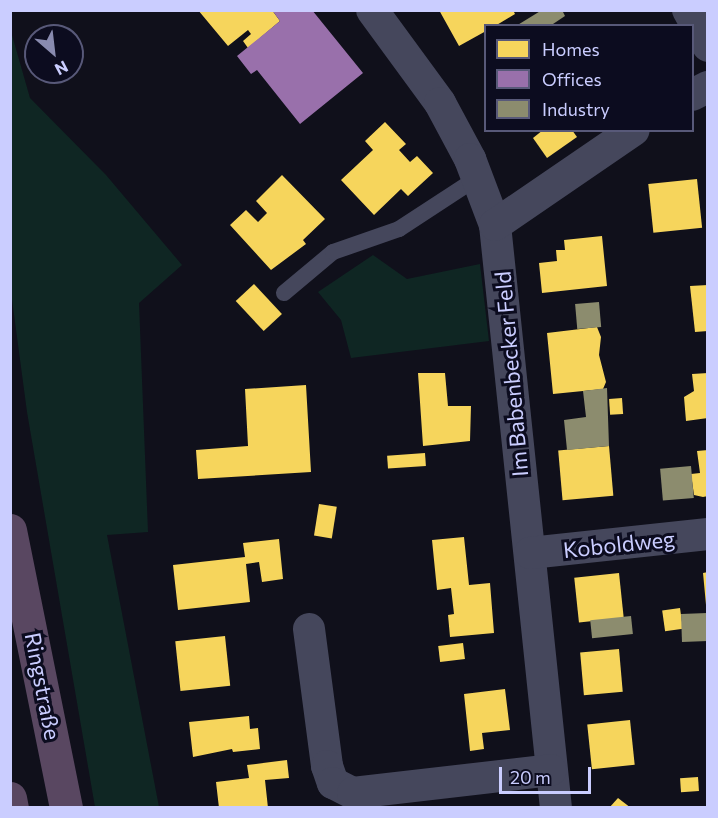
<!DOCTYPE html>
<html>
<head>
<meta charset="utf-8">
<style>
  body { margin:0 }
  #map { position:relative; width:718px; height:818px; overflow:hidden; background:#10101b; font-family:Commissioner,sans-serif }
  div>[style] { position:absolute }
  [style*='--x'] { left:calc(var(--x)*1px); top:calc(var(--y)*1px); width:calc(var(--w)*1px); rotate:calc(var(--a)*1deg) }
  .green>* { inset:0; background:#0f2623 }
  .homes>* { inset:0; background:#f6d55c; transform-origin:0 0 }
  .offices>* { inset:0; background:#9970ab }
  .industry>* { inset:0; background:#8c8c6e; transform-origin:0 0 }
  .lane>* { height:16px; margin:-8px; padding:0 8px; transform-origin:8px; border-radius:8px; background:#45475c }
  .street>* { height:32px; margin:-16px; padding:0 16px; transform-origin:16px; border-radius:16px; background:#45475c }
  .highway>* { height:33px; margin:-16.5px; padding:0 16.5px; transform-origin:16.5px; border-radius:16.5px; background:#594761 }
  span { translate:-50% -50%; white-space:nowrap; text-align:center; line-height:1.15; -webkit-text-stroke:6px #0c0c1f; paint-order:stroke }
  .street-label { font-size:22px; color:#cacdff }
  .frame { position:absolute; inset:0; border:12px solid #cacdff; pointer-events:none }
  .legend { position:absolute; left:484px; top:24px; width:210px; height:108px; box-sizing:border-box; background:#0c0c1f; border:2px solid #585979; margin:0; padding:8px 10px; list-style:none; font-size:18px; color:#cacdff }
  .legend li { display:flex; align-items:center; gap:12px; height:30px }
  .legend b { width:30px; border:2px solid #585979 }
  .north { position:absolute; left:24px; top:24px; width:60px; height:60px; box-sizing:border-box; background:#0c0c1f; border:2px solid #585979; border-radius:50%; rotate:152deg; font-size:16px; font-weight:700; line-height:24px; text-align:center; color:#cacdff }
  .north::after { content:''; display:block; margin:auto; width:21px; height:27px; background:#898baf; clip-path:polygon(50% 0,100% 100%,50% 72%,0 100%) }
  .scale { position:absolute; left:499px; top:767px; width:92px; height:27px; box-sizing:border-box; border:3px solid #cacdff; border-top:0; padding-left:8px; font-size:18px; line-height:21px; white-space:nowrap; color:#cacdff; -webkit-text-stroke:4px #0c0c1f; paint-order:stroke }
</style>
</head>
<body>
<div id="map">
  <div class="green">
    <div style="clip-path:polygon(10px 28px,30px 98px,106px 175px,182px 265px,139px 303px,148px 532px,107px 535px,159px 807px,95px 807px,27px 412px,11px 292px)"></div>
    <div style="clip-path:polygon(373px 255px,407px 279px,480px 264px,489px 341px,351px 358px,341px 320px,318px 292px)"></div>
  </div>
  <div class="homes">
    <div style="clip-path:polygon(198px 10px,272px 10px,280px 21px,248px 48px,243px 41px,251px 34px,248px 30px,228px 46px)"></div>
    <div style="clip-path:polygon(439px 10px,513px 10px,515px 14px,495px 26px,486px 26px,486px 31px,459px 46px)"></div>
    <div style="clip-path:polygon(385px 122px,406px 144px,399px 150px,410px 162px,417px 156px,433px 173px,408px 196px,401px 189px,374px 215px,341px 180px,373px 150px,365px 141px)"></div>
    <div style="clip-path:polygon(543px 130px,572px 130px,577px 137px,547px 158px,533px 138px)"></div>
    <div style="clip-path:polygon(282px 175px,325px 219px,303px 240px,306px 244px,271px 270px,230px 225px,246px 210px,258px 222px,267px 213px,256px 201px)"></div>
    <div style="left:697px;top:179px;width:49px;height:49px;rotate:84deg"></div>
    <div style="clip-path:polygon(602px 236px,607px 286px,542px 293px,539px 263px,557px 261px,556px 250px,565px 250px,564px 240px)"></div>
    <div style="left:254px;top:284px;width:41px;height:25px;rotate:47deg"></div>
    <div style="clip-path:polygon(708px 285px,708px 331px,695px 332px,690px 286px)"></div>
    <div style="clip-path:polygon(597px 327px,601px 337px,599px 355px,606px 382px,603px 389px,553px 394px,547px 333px)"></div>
    <div style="clip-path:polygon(418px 373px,445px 373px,448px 406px,471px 406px,470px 441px,423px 446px)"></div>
    <div style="clip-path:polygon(708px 373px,708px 418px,686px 421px,684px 397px,694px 391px,692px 374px)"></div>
    <div style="clip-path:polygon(306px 385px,311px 472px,198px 479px,196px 450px,248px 446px,245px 389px)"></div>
    <div style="left:622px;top:398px;width:16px;height:13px;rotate:86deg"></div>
    <div style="left:609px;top:446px;width:50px;height:51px;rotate:85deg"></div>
    <div style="clip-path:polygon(708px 450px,708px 496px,703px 497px,694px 495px,691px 474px,700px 473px,697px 451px)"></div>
    <div style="left:425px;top:453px;width:13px;height:38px;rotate:86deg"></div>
    <div style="left:319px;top:504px;width:18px;height:32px;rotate:9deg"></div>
    <div style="clip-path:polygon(464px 537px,469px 585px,490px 583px,494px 633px,450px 637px,448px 615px,454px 614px,451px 588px,437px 590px,432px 540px)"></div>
    <div style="clip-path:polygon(279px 539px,283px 579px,262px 582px,259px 562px,246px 564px,250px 602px,178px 610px,173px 565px,245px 557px,243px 543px)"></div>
    <div style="clip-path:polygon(708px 572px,708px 605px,706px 605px,703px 573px)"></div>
    <div style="left:619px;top:573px;width:45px;height:45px;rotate:84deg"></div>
    <div style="left:680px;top:608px;width:21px;height:18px;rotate:82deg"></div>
    <div style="left:225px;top:636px;width:50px;height:50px;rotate:84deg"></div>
    <div style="left:463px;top:643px;width:16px;height:25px;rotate:83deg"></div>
    <div style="left:619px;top:649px;width:43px;height:39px;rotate:85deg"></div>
    <div style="clip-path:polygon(505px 689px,510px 730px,482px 733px,484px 749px,470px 751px,464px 694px)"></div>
    <div style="clip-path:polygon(249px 716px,250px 729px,258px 728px,260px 749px,233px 752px,232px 749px,193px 757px,189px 722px)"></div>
    <div style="left:630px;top:720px;width:45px;height:43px;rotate:84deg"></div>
    <div style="clip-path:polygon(287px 760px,289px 778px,265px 780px,268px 808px,219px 808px,216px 782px,249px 778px,247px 765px)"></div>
    <div style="left:698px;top:777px;width:14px;height:18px;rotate:86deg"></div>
    <div style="clip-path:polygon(618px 798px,631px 808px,609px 808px)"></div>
  </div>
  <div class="offices">
    <div style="clip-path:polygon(272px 10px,312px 10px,363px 73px,300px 124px,257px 70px,251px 74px,237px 56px,280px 21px)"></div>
  </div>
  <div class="industry">
    <div style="clip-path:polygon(542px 10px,562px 10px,565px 16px,550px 26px,516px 26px)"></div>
    <div style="left:599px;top:302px;width:25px;height:24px;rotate:85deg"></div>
    <div style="clip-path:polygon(607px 388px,609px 446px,567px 450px,564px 420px,586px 417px,583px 391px)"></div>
    <div style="left:691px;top:466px;width:32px;height:31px;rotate:85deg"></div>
    <div style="left:707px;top:613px;width:28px;height:26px;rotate:88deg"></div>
    <div style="left:631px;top:616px;width:18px;height:41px;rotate:84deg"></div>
  </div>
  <div class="lane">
    <div style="--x:284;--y:293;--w:64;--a:-39.9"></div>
    <div style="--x:333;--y:252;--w:70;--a:-19.2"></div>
    <div style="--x:399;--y:229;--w:93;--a:-33.2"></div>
  </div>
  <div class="street">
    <div style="--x:372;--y:10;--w:115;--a:53.8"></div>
    <div style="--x:440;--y:103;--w:64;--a:61.8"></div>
    <div style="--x:470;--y:159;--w:71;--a:69.3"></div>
    <div style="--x:495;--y:225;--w:586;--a:84.03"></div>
    <div style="--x:688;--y:10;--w:41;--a:60.9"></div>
    <div style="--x:692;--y:95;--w:18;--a:-27"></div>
    <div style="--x:495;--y:225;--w:168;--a:-34.4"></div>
    <div style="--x:530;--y:553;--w:179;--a:-6.1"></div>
    <div style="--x:309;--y:629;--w:138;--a:82.5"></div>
    <div style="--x:327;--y:766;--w:18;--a:71"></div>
    <div style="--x:333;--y:783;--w:22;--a:27"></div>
    <div style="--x:353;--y:793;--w:199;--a:-6.6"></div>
  </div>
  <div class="highway">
    <div style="--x:10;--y:530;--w:284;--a:78.6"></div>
    <div style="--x:10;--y:798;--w:10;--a:79"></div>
  </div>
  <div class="street-label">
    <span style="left:511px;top:374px;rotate:-95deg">Im Babenbecker Feld</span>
    <span style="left:619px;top:544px;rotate:-6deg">Koboldweg</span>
    <span style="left:43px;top:686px;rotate:79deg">Ringstraße</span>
  </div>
  <div class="frame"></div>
  <ul class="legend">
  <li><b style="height:16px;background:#f6d55c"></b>Homes</li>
  <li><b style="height:16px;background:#9970ab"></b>Offices</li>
  <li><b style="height:16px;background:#8c8c6e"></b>Industry</li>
  </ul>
  <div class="north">N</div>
  <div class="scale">20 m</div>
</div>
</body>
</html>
